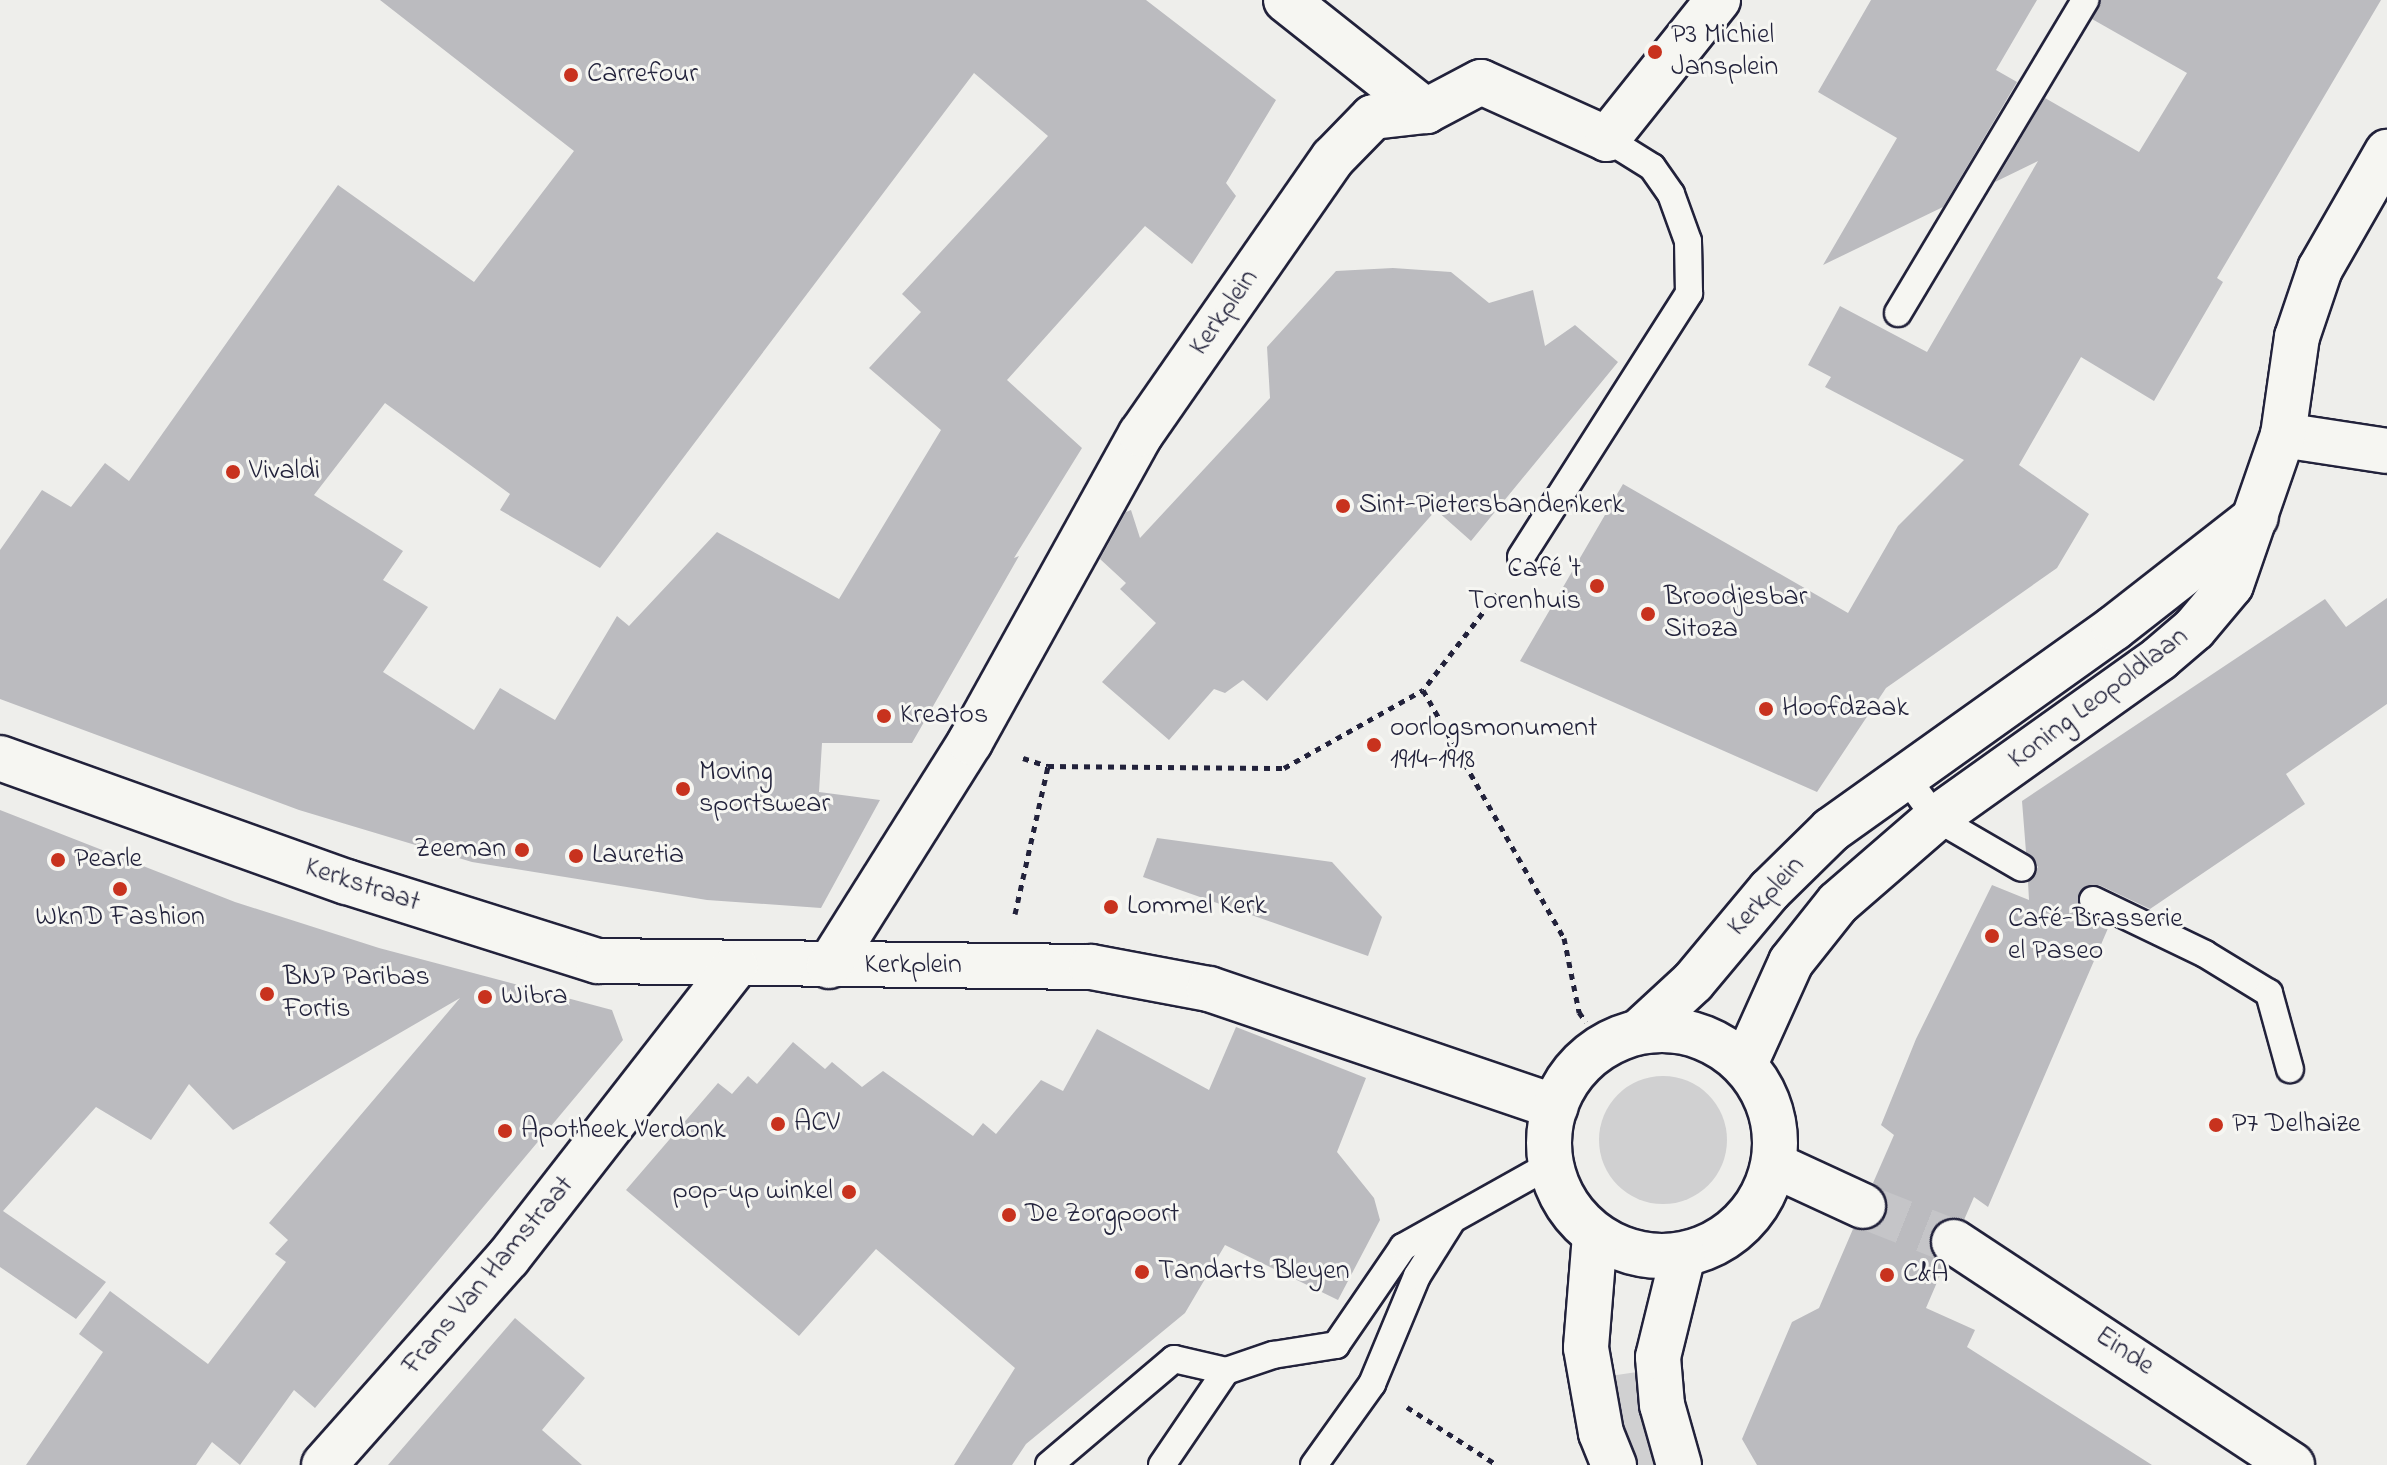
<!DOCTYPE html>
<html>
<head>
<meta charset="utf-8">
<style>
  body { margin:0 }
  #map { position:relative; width:2387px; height:1465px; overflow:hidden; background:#eeeeeb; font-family:"Indie Flower",sans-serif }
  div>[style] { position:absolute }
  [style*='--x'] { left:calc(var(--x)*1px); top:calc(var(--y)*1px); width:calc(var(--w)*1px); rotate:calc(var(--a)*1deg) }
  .green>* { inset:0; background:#d0d0d1 }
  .round { border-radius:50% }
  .building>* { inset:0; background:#bbbbbf }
  .street-tunnel>* { height:44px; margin-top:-22px; transform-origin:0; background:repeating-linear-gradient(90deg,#c5c5c8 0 44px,transparent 0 66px) }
  .path>* { height:5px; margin-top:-2.5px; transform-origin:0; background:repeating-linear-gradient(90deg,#22223b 0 6px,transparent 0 12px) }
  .roads { filter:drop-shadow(2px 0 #22223b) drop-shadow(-2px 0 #22223b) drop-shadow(0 2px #22223b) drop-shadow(0 -2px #22223b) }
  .lane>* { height:26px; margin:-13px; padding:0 13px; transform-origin:13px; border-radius:13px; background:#f6f6f2 }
  .street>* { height:44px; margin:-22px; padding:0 22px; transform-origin:22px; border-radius:22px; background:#f6f6f2 }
  .secondary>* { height:44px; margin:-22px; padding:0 22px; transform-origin:22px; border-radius:22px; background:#f6f6f2 }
  .secondary>.ring { margin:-22px; padding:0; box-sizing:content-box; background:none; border:44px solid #f6f6f2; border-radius:50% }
  .dots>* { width:22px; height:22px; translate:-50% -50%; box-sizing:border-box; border:4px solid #f6f6f2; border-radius:50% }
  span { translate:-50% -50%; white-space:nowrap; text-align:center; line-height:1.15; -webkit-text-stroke:6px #f6f6f2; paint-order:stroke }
  .poi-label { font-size:28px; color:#22223b }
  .left { translate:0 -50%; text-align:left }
  .right { translate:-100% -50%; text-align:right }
  .street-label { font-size:28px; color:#22223b }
</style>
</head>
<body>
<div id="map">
  <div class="green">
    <div class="round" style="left:1599px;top:1076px;width:128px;height:128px"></div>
    <div style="clip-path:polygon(1637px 1372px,1647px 1435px,1656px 1465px,1631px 1465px,1610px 1376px)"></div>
  </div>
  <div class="building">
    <div style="clip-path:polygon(evenodd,380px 0,1146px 0,1276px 100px,1226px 183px,1236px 196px,1192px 264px,1145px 226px,1007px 380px,1082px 448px,1014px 558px,1019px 556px,912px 743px,822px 743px,819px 792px,880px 800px,821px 908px,707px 900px,472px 862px,299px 810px,0 699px,0 550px,42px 490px,71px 507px,105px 463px,129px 481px,338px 185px,474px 282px,574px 151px,380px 0,974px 73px,1048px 136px,902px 294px,921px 312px,869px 368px,941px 430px,839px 599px,717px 532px,629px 626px,617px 616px,555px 720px,500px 688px,474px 730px,383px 672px,428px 607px,383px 580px,403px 551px,314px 495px,385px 403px,510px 494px,500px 510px,600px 568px,974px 73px)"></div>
    <div style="clip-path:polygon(1871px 0,2037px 0,1996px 70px,2017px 82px,1943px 207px,1823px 265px,1897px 138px,1818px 92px)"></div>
    <div style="clip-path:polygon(2101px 0,2381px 0,2217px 278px,2223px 282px,2154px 401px,2081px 357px,2019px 465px,2089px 514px,2057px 568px,1886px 688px,1817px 792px,1520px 661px,1623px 484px,1848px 613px,1898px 526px,1964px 460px,1825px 387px,1831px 377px,1808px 365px,1840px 306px,1927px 352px,2038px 161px,1995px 182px,2045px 98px,2139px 152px,2187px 73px,2092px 19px)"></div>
    <div style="clip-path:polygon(1393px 268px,1451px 272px,1489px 303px,1533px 290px,1545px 346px,1575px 325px,1618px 362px,1471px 541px,1436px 510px,1267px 701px,1243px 680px,1225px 693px,1214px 689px,1169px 740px,1102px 682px,1156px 623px,1120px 589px,1126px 583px,1100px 559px,1126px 512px,1131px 510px,1140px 538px,1270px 398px,1267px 347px,1336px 271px)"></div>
    <div style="clip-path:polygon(2387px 598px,2387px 704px,2286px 774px,2305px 804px,2150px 909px,2099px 885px,2079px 892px,2080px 910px,2109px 926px,1988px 1207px,1974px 1197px,1964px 1220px,1942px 1220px,1929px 1240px,1932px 1254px,1944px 1266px,1926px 1308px,1975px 1330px,1967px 1347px,2152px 1465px,1757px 1465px,1742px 1439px,1792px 1322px,1819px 1308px,1853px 1229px,1877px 1227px,1886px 1216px,1884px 1192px,1873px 1183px,1894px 1135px,1881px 1125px,1916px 1039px,1992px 885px,2029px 900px,2028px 882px,2038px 867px,2026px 852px,2022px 801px,2325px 599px,2346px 627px)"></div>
    <div style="clip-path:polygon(0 810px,235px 902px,379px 948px,612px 1010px,623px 1040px,315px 1408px,294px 1390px,240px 1465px,212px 1442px,196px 1465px,26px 1465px,103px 1352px,79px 1334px,110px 1291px,208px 1364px,286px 1262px,275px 1254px,288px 1240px,269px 1223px,460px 998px,233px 1130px,189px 1084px,151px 1140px,96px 1107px,3px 1211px,106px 1282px,76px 1319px,0 1267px)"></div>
    <div style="clip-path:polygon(1157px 838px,1332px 862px,1382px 917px,1368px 956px,1143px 877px)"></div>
    <div style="clip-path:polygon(1236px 1027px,1366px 1078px,1337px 1152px,1374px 1198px,1380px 1220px,1338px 1300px,1225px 1245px,1185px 1313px,1026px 1444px,1012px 1465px,954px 1465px,1015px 1368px,876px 1249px,799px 1336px,626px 1190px,718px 1083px,732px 1094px,748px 1076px,757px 1084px,793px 1042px,825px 1069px,832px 1062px,862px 1087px,883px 1071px,973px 1136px,983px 1123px,996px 1134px,1041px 1080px,1063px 1091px,1097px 1029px,1209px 1090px)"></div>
    <div style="clip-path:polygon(515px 1318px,585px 1378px,542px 1430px,582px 1465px,388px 1465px)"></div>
  </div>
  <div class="street-tunnel">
    <div style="--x:1863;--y:1206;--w:98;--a:21.6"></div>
  </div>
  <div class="path">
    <div style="--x:1497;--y:594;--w:121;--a:127.6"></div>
    <div style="--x:1423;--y:690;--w:285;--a:60.4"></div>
    <div style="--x:1564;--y:938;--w:76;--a:78.5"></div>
    <div style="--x:1579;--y:1012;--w:12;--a:55"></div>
    <div style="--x:1023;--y:758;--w:26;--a:18"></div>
    <div style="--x:1015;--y:914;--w:152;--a:-77.4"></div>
    <div style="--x:1048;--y:766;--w:236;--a:0.5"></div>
    <div style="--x:1284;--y:768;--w:159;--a:-29.3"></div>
    <div style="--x:1407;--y:1407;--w:107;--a:32.8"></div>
  </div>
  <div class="roads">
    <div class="lane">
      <div style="--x:1898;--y:313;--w:365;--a:-59.1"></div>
      <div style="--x:1521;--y:557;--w:313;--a:-57.5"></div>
      <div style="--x:1689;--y:293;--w:52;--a:-91.1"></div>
      <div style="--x:1688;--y:241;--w:50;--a:-109.9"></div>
      <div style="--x:1671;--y:194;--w:33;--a:-125"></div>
      <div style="--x:1652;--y:167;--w:53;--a:-148.1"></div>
      <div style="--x:1905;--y:776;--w:52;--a:53.6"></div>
      <div style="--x:1936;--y:818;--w:99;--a:30.2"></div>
      <div style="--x:2093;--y:900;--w:124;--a:25.7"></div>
      <div style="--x:2205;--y:954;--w:75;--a:31.4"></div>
      <div style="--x:2269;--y:993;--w:79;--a:74.6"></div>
      <div style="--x:1049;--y:1465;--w:164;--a:-40.3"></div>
      <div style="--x:1174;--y:1359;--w:53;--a:13"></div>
      <div style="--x:1162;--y:1465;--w:114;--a:-55.8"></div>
      <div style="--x:1226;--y:1371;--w:50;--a:-18.8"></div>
      <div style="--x:1273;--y:1355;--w:64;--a:-9"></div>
      <div style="--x:1336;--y:1345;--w:119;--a:-55.6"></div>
      <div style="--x:1403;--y:1247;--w:168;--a:-29.2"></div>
      <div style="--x:1314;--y:1465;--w:100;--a:-54.4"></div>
      <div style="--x:1372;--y:1384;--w:117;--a:-67.4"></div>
      <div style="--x:1417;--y:1276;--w:64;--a:-57.8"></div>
    </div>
    <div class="street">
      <div style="--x:1286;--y:0;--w:179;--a:38.4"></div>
      <div style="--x:1426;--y:111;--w:62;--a:-27.8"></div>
      <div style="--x:1481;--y:82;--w:138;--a:24.3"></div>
      <div style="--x:1607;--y:139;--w:178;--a:-51.4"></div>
      <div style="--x:2283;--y:435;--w:105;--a:8.7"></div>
      <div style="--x:0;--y:758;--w:368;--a:19.7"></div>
      <div style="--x:347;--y:882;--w:263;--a:17.5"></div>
      <div style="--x:598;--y:961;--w:493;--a:0.7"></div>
      <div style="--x:1091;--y:967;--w:120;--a:10.6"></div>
      <div style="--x:1209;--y:989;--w:366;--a:18.8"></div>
      <div style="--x:829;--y:966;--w:265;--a:-57.8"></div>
      <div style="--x:970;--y:742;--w:352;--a:-61"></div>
      <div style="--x:1141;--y:434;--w:336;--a:-55.2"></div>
      <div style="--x:1333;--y:158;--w:57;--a:-45.7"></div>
      <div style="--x:1373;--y:117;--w:53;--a:-6.5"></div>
      <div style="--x:1774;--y:1165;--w:98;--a:24.7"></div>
      <div style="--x:1954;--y:1242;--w:405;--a:33.4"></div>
      <div style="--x:324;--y:1465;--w:277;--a:-48.4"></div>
      <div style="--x:508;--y:1258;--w:370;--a:-52.1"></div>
    </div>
    <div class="secondary">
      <div class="ring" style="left:1549px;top:1030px;width:182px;height:182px"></div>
      <div style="--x:1640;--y:1031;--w:72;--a:-42.8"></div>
      <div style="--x:1693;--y:982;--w:120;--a:-50.1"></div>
      <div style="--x:1770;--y:890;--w:86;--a:-44.5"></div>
      <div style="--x:1831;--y:830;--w:348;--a:-35.5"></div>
      <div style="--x:2114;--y:628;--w:180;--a:-38"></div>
      <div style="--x:1745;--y:1064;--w:112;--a:-65.7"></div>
      <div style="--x:1791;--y:962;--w:75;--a:-51.5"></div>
      <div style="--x:1838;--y:903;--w:130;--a:-40.9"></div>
      <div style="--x:1936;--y:818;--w:275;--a:-35.5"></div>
      <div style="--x:2160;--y:658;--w:45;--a:-40.5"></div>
      <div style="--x:2194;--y:629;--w:57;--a:-49.9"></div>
      <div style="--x:2231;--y:585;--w:159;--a:-70.9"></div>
      <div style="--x:2283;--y:435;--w:99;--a:-81.9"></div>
      <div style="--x:2297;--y:337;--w:72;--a:-71.3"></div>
      <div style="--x:2320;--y:269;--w:135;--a:-60.2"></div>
      <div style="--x:1595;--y:1235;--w:113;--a:94.6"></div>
      <div style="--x:1586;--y:1348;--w:86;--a:80"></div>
      <div style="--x:1601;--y:1433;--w:35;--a:68"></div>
      <div style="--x:1679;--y:1465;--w:62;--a:-105.8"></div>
      <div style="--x:1662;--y:1405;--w:48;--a:-94.8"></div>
      <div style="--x:1658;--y:1357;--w:105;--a:-76.2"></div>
    </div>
  </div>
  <div class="dots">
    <div style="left:1655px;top:52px;background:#c8321e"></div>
    <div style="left:571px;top:75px;background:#c8321e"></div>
    <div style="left:233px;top:472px;background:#c8321e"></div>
    <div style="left:1343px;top:506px;background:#c8321e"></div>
    <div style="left:1597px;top:586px;background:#c8321e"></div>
    <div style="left:1648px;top:614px;background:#c8321e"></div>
    <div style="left:1766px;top:709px;background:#c8321e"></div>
    <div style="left:884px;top:716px;background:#c8321e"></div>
    <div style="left:1374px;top:745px;background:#c8321e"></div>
    <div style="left:683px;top:789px;background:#c8321e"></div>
    <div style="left:522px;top:850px;background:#c8321e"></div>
    <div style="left:576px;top:856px;background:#c8321e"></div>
    <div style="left:58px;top:860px;background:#c8321e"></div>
    <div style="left:120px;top:889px;background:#c8321e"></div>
    <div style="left:1111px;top:907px;background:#c8321e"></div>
    <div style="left:1992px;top:936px;background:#c8321e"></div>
    <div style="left:267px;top:994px;background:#c8321e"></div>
    <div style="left:485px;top:997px;background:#c8321e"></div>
    <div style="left:778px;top:1124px;background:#c8321e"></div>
    <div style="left:2216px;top:1125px;background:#c8321e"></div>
    <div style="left:505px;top:1131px;background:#c8321e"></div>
    <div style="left:849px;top:1192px;background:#c8321e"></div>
    <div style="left:1009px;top:1215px;background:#c8321e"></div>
    <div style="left:1142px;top:1272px;background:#c8321e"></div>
    <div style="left:1887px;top:1275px;background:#c8321e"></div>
  </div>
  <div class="poi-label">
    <span class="left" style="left:1671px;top:52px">P3 Michiel<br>Jansplein</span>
    <span class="left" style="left:587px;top:75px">Carrefour</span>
    <span class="left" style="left:249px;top:472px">Vivaldi</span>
    <span class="left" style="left:1359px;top:506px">Sint-Pietersbandenkerk</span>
    <span class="right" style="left:1581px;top:586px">Café 't<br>Torenhuis</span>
    <span class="left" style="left:1664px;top:614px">Broodjesbar<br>Sitoza</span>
    <span class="left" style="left:1782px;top:709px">Hoofdzaak</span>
    <span class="left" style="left:900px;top:716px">Kreatos</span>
    <span class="left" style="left:1390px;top:745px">oorlogsmonument<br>1914-1918</span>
    <span class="left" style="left:699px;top:789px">Moving<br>sportswear</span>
    <span class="right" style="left:506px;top:850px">Zeeman</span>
    <span class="left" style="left:592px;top:856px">Lauretia</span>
    <span class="left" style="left:74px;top:860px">Pearle</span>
    <span class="left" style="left:1127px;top:907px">Lommel Kerk</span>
    <span style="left:120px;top:918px">WknD Fashion</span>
    <span class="left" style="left:2008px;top:936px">Café-Brasserie<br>el Paseo</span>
    <span class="left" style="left:283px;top:994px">BNP Paribas<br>Fortis</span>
    <span class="left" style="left:501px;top:997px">Wibra</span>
    <span class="left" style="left:794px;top:1124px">ACV</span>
    <span class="left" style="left:2232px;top:1125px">P7 Delhaize</span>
    <span class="left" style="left:521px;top:1131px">Apotheek Verdonk</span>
    <span class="right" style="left:833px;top:1192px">pop-up winkel</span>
    <span class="left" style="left:1025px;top:1215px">De Zorgpoort</span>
    <span class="left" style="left:1158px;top:1272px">Tandarts Bleyen</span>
    <span class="left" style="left:1903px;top:1275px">C&amp;A</span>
  </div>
  <div class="street-label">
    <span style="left:1225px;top:313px;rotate:-55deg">Kerkplein</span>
    <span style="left:2099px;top:699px;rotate:-37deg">Koning Leopoldlaan</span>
    <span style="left:362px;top:886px;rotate:18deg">Kerkstraat</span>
    <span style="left:1767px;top:897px;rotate:-47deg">Kerkplein</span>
    <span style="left:913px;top:966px">Kerkplein</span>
    <span style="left:489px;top:1276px;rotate:-50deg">Frans Van Hamstraat</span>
    <span style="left:2124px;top:1352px;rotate:34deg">Einde</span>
  </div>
</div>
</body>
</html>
